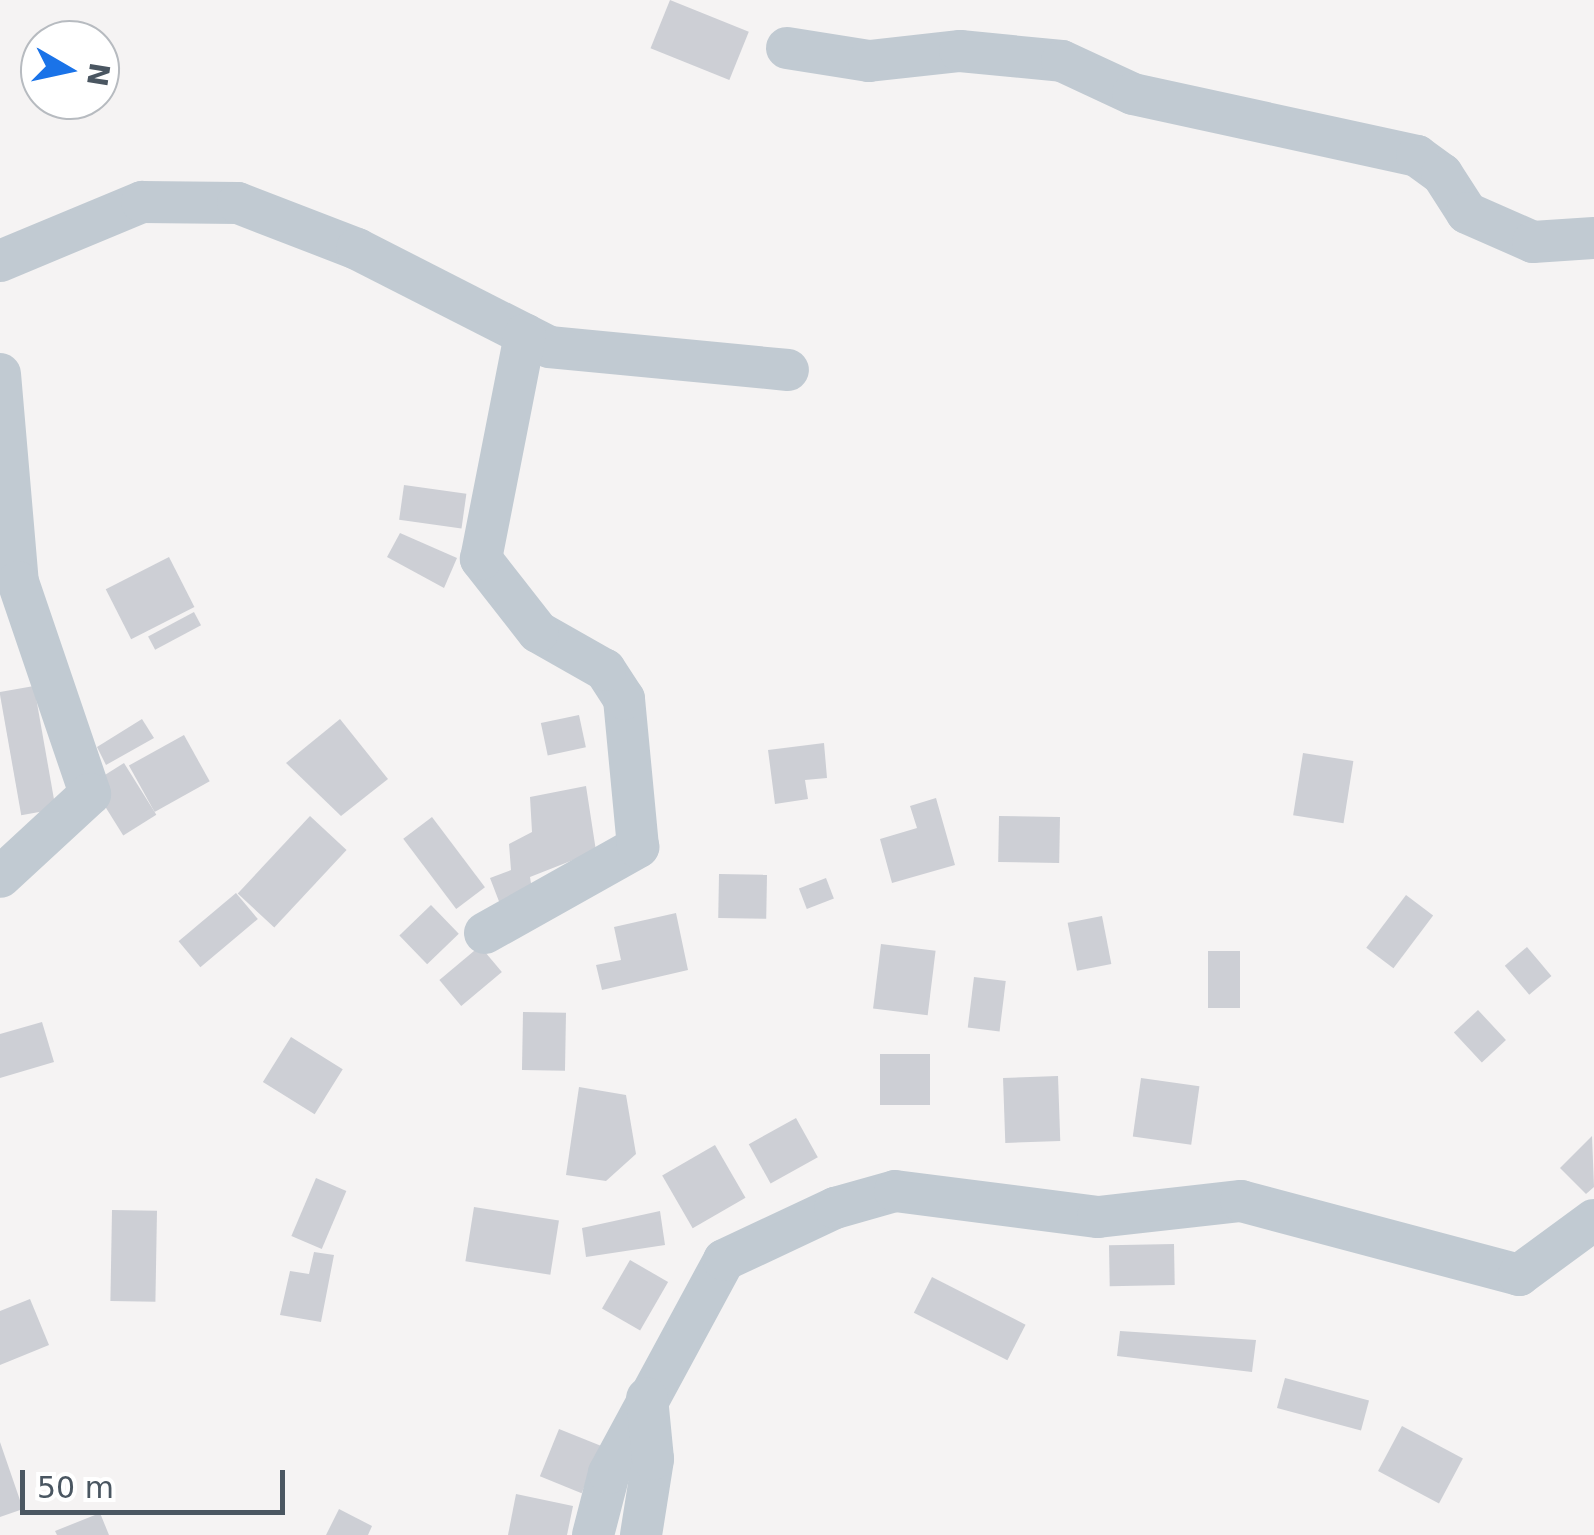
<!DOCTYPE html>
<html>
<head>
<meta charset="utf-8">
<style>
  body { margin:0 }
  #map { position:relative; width:1594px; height:1535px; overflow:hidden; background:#f5f3f3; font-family:"DejaVu Sans",sans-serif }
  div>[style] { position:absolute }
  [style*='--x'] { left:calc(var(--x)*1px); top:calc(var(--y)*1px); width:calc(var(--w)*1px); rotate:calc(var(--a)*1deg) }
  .building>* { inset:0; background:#cdcfd5; transform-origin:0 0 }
  .minor>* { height:42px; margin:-21px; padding:0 21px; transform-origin:21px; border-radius:21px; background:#c1cad2 }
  span { translate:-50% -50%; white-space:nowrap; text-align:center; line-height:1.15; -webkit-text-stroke:10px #fff; paint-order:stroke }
  .north { position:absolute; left:20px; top:20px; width:100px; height:100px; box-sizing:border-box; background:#fff; border:2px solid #b7bbc0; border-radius:50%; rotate:99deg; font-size:28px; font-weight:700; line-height:40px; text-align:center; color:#4a5661 }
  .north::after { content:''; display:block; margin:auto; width:35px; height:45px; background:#1a73e8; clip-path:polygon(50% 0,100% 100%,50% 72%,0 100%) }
  .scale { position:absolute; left:20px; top:1470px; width:265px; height:45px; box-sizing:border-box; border:5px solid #4a5661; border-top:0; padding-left:12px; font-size:30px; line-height:35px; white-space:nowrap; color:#4a5661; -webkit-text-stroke:8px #fff; paint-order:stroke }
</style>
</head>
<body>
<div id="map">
  <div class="building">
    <div style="left:670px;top:0;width:85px;height:52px;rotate:22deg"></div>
    <div style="left:404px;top:485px;width:63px;height:35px;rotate:8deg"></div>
    <div style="clip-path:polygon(400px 533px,457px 558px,444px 588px,387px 557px)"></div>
    <div style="left:169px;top:557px;width:56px;height:71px;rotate:63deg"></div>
    <div style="left:194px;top:612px;width:15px;height:52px;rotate:62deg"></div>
    <div style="left:34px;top:686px;width:125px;height:35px;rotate:80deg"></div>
    <div style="left:579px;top:715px;width:33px;height:39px;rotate:78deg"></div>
    <div style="clip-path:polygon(142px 719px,154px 738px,106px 765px,97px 747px)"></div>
    <div style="clip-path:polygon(340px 719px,388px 779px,341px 816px,286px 763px)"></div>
    <div style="left:184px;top:735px;width:53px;height:63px;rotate:61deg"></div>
    <div style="clip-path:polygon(824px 743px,827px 778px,805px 780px,808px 799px,775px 804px,768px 750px)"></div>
    <div style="left:1303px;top:753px;width:51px;height:63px;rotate:9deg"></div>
    <div style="left:124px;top:763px;width:61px;height:39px;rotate:58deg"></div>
    <div style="clip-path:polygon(586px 786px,596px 851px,530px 877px,533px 896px,500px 904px,490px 878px,511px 870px,509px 844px,532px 832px,530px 797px)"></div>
    <div style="clip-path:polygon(936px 798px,955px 865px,892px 883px,880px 839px,917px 828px,910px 806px)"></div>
    <div style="left:310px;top:816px;width:50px;height:106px;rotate:43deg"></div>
    <div style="left:999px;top:816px;width:61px;height:46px;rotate:1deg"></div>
    <div style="left:432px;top:817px;width:88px;height:36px;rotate:53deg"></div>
    <div style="left:719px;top:874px;width:48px;height:44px;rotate:1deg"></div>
    <div style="left:826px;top:878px;width:22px;height:29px;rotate:69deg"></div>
    <div style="left:236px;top:893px;width:34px;height:75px;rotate:50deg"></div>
    <div style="left:1406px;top:895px;width:34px;height:66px;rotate:37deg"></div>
    <div style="left:431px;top:905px;width:40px;height:44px;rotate:46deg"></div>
    <div style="clip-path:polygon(676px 913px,688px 970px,602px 990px,596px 965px,621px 960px,614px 927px)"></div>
    <div style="left:1102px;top:916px;width:49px;height:35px;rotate:79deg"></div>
    <div style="left:881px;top:944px;width:55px;height:65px;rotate:7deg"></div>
    <div style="left:480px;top:946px;width:34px;height:53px;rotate:50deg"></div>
    <div style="left:1527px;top:947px;width:38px;height:29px;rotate:50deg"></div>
    <div style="left:1208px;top:951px;width:32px;height:57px"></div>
    <div style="left:974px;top:977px;width:32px;height:51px;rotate:7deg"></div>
    <div style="left:1478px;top:1010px;width:41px;height:33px;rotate:47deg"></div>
    <div style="left:523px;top:1012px;width:43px;height:58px;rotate:1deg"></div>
    <div style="clip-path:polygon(42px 1022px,54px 1062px,0 1078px,0 1034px)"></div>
    <div style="left:291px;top:1037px;width:61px;height:53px;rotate:32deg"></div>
    <div style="left:930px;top:1054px;width:51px;height:50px;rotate:90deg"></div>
    <div style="left:1058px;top:1076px;width:65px;height:55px;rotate:88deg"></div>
    <div style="left:1141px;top:1078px;width:59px;height:59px;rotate:8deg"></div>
    <div style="clip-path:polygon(579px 1087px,626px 1095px,636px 1154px,606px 1181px,566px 1175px)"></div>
    <div style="left:796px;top:1118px;width:45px;height:54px;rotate:61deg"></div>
    <div style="clip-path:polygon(1592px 1136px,1594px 1187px,1586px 1194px,1560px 1168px)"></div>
    <div style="left:715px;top:1145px;width:61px;height:61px;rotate:60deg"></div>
    <div style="left:316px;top:1178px;width:33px;height:63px;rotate:23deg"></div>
    <div style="left:474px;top:1207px;width:86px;height:55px;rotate:9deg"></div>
    <div style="left:112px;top:1210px;width:45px;height:91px;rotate:1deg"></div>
    <div style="clip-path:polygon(660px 1211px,665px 1245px,586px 1257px,582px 1228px)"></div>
    <div style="left:1174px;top:1244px;width:41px;height:65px;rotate:89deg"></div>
    <div style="clip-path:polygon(314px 1252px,334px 1255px,321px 1322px,280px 1315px,290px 1271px,309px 1274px)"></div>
    <div style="left:630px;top:1260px;width:44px;height:56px;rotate:30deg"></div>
    <div style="left:932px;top:1277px;width:105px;height:40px;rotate:27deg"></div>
    <div style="clip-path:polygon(30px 1299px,49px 1345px,0 1365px,0 1311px)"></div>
    <div style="clip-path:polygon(1120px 1331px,1256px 1340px,1252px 1372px,1117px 1356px)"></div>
    <div style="left:1285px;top:1378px;width:87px;height:31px;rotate:15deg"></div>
    <div style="left:1402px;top:1426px;width:69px;height:51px;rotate:28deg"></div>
    <div style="left:559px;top:1429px;width:45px;height:51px;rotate:22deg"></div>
    <div style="clip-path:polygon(0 1442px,23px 1509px,0 1517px)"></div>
    <div style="clip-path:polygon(516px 1494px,573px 1506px,567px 1535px,508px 1535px)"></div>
    <div style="clip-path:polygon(339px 1509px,372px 1526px,368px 1535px,326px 1535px)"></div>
    <div style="clip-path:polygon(100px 1513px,109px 1535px,57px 1535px,55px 1531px)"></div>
  </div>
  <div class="minor">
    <div style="--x:787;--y:48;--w:83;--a:9"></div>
    <div style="--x:869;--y:61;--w:92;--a:-6.3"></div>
    <div style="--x:960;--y:51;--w:102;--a:5.6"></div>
    <div style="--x:1062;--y:61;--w:78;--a:24.9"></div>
    <div style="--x:1133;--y:94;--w:291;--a:12.3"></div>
    <div style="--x:1417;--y:156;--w:31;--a:36"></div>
    <div style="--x:1442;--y:174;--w:46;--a:57.3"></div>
    <div style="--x:1467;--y:213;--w:72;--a:23.7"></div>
    <div style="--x:1533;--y:242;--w:61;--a:-3.8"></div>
    <div style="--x:0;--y:261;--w:154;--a:-22.6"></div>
    <div style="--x:142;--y:202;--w:96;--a:0.6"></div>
    <div style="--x:238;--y:203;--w:128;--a:21.1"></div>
    <div style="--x:357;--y:249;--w:216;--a:27"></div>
    <div style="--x:549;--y:347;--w:240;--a:5.5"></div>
    <div style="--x:0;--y:374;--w:209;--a:85.1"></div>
    <div style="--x:18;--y:582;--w:224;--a:71.2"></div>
    <div style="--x:90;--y:794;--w:122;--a:137.3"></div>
    <div style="--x:485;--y:933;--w:176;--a:-29.3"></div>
    <div style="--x:638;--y:847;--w:149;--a:-95.4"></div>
    <div style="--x:624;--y:699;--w:35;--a:-123"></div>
    <div style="--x:605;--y:670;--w:77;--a:-150.4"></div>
    <div style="--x:538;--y:632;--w:93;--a:-128"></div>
    <div style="--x:481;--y:559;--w:229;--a:-78.9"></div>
    <div style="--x:593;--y:1535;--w:64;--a:-75.5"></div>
    <div style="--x:609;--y:1473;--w:242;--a:-61.6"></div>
    <div style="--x:724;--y:1260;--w:123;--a:-25.1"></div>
    <div style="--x:835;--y:1208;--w:62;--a:-15.8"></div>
    <div style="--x:895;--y:1191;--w:205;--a:7.3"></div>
    <div style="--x:1098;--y:1217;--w:144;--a:-6.4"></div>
    <div style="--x:1241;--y:1201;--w:288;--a:14.9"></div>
    <div style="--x:1519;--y:1275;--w:93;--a:-36.3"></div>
    <div style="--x:641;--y:1535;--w:77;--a:-81"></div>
    <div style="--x:653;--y:1459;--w:61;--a:-95.6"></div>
  </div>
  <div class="north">N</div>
  <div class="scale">50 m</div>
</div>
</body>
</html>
